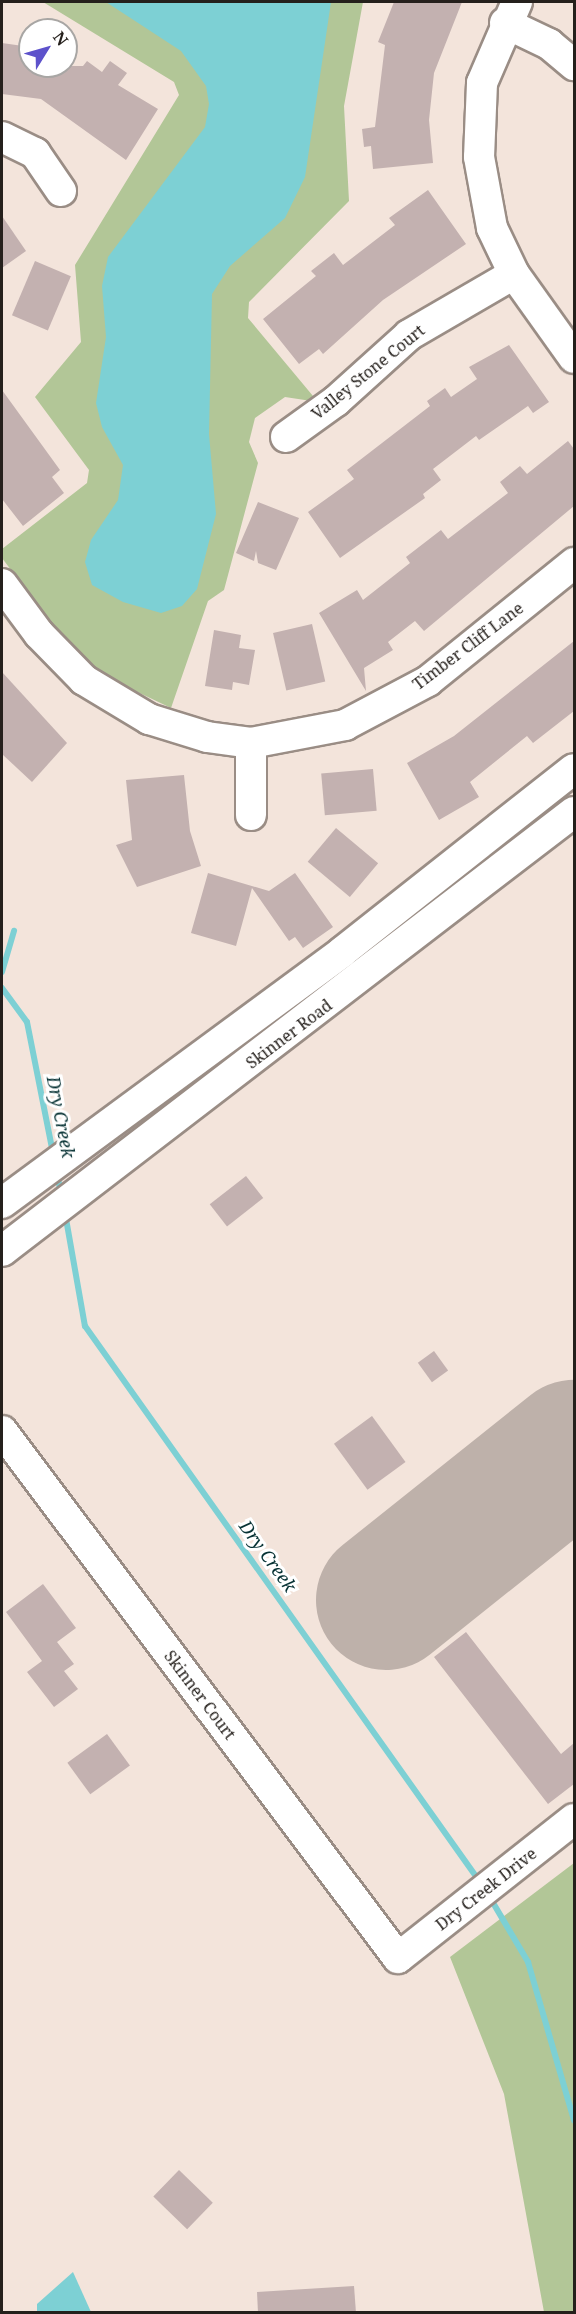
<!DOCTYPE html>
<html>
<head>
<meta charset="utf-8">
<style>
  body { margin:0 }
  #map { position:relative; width:576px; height:2314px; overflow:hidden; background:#f3e4db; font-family:"Noto Serif",serif }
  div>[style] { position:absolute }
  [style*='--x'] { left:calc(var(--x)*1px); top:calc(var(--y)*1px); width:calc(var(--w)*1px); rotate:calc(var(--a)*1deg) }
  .green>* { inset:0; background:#b2c697 }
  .water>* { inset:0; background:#7dd0d4 }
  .stream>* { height:6px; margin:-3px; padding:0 3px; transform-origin:3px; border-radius:3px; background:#7dd0d4 }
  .runway>* { height:140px; margin:-70px; padding:0 70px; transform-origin:70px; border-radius:70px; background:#beb1aa }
  .building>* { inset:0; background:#c3b1b0; transform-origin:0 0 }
  .roads { filter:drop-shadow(2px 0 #9a8d85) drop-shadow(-2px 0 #9a8d85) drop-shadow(0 2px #9a8d85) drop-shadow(0 -2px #9a8d85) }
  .minor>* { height:30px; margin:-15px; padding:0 15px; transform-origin:15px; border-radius:15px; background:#fff }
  span { translate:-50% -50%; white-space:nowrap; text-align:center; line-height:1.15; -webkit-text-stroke:6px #fff; paint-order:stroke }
  .street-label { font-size:16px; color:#25201c }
  .water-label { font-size:18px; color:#073234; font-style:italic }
  .frame { position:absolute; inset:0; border:3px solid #25201c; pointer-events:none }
  .north { position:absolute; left:18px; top:18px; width:60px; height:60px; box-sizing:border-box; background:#fff; border:2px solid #a8a6a4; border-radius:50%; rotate:53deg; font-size:16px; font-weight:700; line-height:24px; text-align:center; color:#25201c }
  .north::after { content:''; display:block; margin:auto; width:21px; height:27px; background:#5d52cb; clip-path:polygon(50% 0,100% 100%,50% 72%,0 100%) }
</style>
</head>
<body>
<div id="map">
  <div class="green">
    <div style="clip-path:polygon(43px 2px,363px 2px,344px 106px,349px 201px,249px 302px,248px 318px,318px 402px,285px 397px,255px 418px,249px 442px,258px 463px,224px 590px,208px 601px,171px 708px,106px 677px,56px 630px,2px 558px,2px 549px,87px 483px,89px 470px,35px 397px,81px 342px,75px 265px,179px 95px,174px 82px)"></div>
    <div style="clip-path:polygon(574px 1863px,574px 2312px,544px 2312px,504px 2094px,450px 1957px)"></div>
  </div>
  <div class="water">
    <div style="clip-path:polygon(106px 2px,331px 2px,305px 177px,285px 218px,230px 266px,212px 294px,209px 434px,216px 514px,197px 589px,182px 606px,161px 613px,123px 602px,92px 585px,85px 562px,91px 540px,118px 500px,123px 465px,102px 427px,96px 403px,106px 337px,102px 286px,108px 257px,205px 127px,209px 104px,206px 86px,181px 51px)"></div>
    <div style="clip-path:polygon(73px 2272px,91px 2312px,37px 2312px,37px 2304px)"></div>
  </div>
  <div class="stream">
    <div style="--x:2;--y:972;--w:43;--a:-73.7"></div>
    <div style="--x:2;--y:988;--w:42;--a:53.7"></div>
    <div style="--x:27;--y:1022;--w:134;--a:78.8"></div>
    <div style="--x:57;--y:1172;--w:22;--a:80"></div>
    <div style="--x:65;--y:1213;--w:115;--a:80"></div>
    <div style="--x:85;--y:1326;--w:682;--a:54.61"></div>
    <div style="--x:489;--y:1896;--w:77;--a:59.4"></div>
    <div style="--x:528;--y:1962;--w:165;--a:73.8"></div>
  </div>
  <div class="runway">
    <div style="--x:386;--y:1600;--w:241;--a:-38.6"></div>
  </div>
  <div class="building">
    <div style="clip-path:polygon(394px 2px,462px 2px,434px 73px,429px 120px,433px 163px,373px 169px,371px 146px,364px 147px,362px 129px,375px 127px,385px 45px,378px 42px)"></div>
    <div style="clip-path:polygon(2px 43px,30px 47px,30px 66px,83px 66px,87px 61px,102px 72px,110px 61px,127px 73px,118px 85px,158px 109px,126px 160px,41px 99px,2px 94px)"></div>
    <div style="clip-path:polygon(428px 190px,466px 244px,383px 300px,323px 354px,319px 349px,299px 364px,263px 319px,316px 276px,311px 271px,334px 253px,343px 265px,395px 225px,389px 218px)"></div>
    <div style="clip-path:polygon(2px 216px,26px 251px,2px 268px)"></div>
    <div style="left:35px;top:261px;width:39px;height:59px;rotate:23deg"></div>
    <div style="clip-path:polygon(509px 345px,549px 402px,533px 413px,528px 406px,479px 440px,476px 436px,433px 469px,441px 480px,423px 494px,425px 498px,340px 558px,308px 512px,354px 479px,347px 470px,430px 406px,427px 401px,445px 388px,451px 397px,477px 379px,469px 367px)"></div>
    <div style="clip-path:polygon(2px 390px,60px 470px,52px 477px,64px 493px,23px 526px,2px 499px)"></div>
    <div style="clip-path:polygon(568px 441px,574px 449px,574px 506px,424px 631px,415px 621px,388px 642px,393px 650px,364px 668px,366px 691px,319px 613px,357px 590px,363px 600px,410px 563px,406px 557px,441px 530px,448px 539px,508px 493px,500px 482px,520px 466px,527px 474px)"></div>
    <div style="clip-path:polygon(258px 502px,299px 518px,276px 570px,258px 563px,256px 551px,254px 561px,236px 553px)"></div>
    <div style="left:312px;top:624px;width:59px;height:40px;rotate:77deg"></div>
    <div style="clip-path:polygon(214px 630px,241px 635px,239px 648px,255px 650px,249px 685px,233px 682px,232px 690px,205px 686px)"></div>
    <div style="clip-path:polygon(574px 641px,574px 711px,533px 743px,527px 736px,470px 782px,479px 797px,439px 820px,407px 763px,454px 736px)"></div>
    <div style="clip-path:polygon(2px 672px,67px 743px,32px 782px,2px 754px)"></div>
    <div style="left:373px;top:769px;width:42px;height:52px;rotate:85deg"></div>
    <div style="clip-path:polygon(184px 775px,190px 831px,201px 866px,137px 887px,116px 845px,132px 840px,126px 780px)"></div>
    <div style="left:336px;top:828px;width:55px;height:44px;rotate:40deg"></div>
    <div style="clip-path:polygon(208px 873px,269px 891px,295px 873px,333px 927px,303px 948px,295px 937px,289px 941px,252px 888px,236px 946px,191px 933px)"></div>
    <div style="left:246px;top:1176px;width:28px;height:46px;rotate:52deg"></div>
    <div style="left:434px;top:1351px;width:24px;height:20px;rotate:54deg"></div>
    <div style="left:372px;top:1416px;width:57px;height:47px;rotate:54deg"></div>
    <div style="clip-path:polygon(43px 1584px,76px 1628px,57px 1642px,74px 1664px,64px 1671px,78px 1689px,54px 1707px,27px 1672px,42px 1661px,6px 1612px)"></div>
    <div style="clip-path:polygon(466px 1632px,561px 1754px,574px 1743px,574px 1784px,548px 1804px,434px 1657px)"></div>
    <div style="left:107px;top:1734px;width:39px;height:49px;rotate:54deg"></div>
    <div style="left:179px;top:2170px;width:47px;height:37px;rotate:44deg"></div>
    <div style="clip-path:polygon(354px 2286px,356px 2313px,258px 2313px,257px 2292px)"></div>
  </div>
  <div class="roads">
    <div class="minor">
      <div style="--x:517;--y:2;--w:88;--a:113.4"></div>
      <div style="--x:482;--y:83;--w:74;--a:92.3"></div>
      <div style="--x:479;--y:157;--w:72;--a:79.6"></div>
      <div style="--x:492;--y:228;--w:51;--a:64.4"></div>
      <div style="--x:514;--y:274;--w:103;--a:54.5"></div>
      <div style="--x:505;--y:23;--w:49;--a:25.5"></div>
      <div style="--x:549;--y:44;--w:33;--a:40"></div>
      <div style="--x:2;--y:137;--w:37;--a:26"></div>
      <div style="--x:35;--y:153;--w:46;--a:55.6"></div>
      <div style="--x:286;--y:437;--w:62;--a:-35.8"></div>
      <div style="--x:336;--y:401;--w:98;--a:-42.1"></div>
      <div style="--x:409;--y:335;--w:121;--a:-30.2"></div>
      <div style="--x:2;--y:584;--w:62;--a:53.5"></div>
      <div style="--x:39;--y:634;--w:64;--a:45.6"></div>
      <div style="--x:84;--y:680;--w:76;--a:31"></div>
      <div style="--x:149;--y:719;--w:61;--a:17.2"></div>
      <div style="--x:207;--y:737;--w:44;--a:7.8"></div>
      <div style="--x:251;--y:743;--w:96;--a:-10.8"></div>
      <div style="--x:345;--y:725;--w:94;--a:-27.9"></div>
      <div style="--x:428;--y:681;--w:188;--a:-38.9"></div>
      <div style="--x:251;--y:815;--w:72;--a:-90"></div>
      <div style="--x:2;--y:1203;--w:423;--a:-36.4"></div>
      <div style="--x:342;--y:952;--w:295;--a:-38.3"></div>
      <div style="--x:2;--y:1251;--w:721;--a:-37.51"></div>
      <div style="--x:2;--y:1431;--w:659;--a:53.08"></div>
      <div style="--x:398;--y:1958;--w:224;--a:-38.3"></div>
    </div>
  </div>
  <div class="street-label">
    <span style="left:368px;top:372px;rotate:-39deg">Valley Stone Court</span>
    <span style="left:468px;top:646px;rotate:-37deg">Timber Cliff Lane</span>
    <span style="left:289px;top:1034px;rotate:-37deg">Skinner Road</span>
    <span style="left:200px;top:1695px;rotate:53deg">Skinner Court</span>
    <span style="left:486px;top:1889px;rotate:-38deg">Dry Creek Drive</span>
  </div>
  <div class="water-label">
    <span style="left:61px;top:1117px;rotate:79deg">Dry Creek</span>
    <span style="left:268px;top:1556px;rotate:54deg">Dry Creek</span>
  </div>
  <div class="frame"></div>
  <div class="north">N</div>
</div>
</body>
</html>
